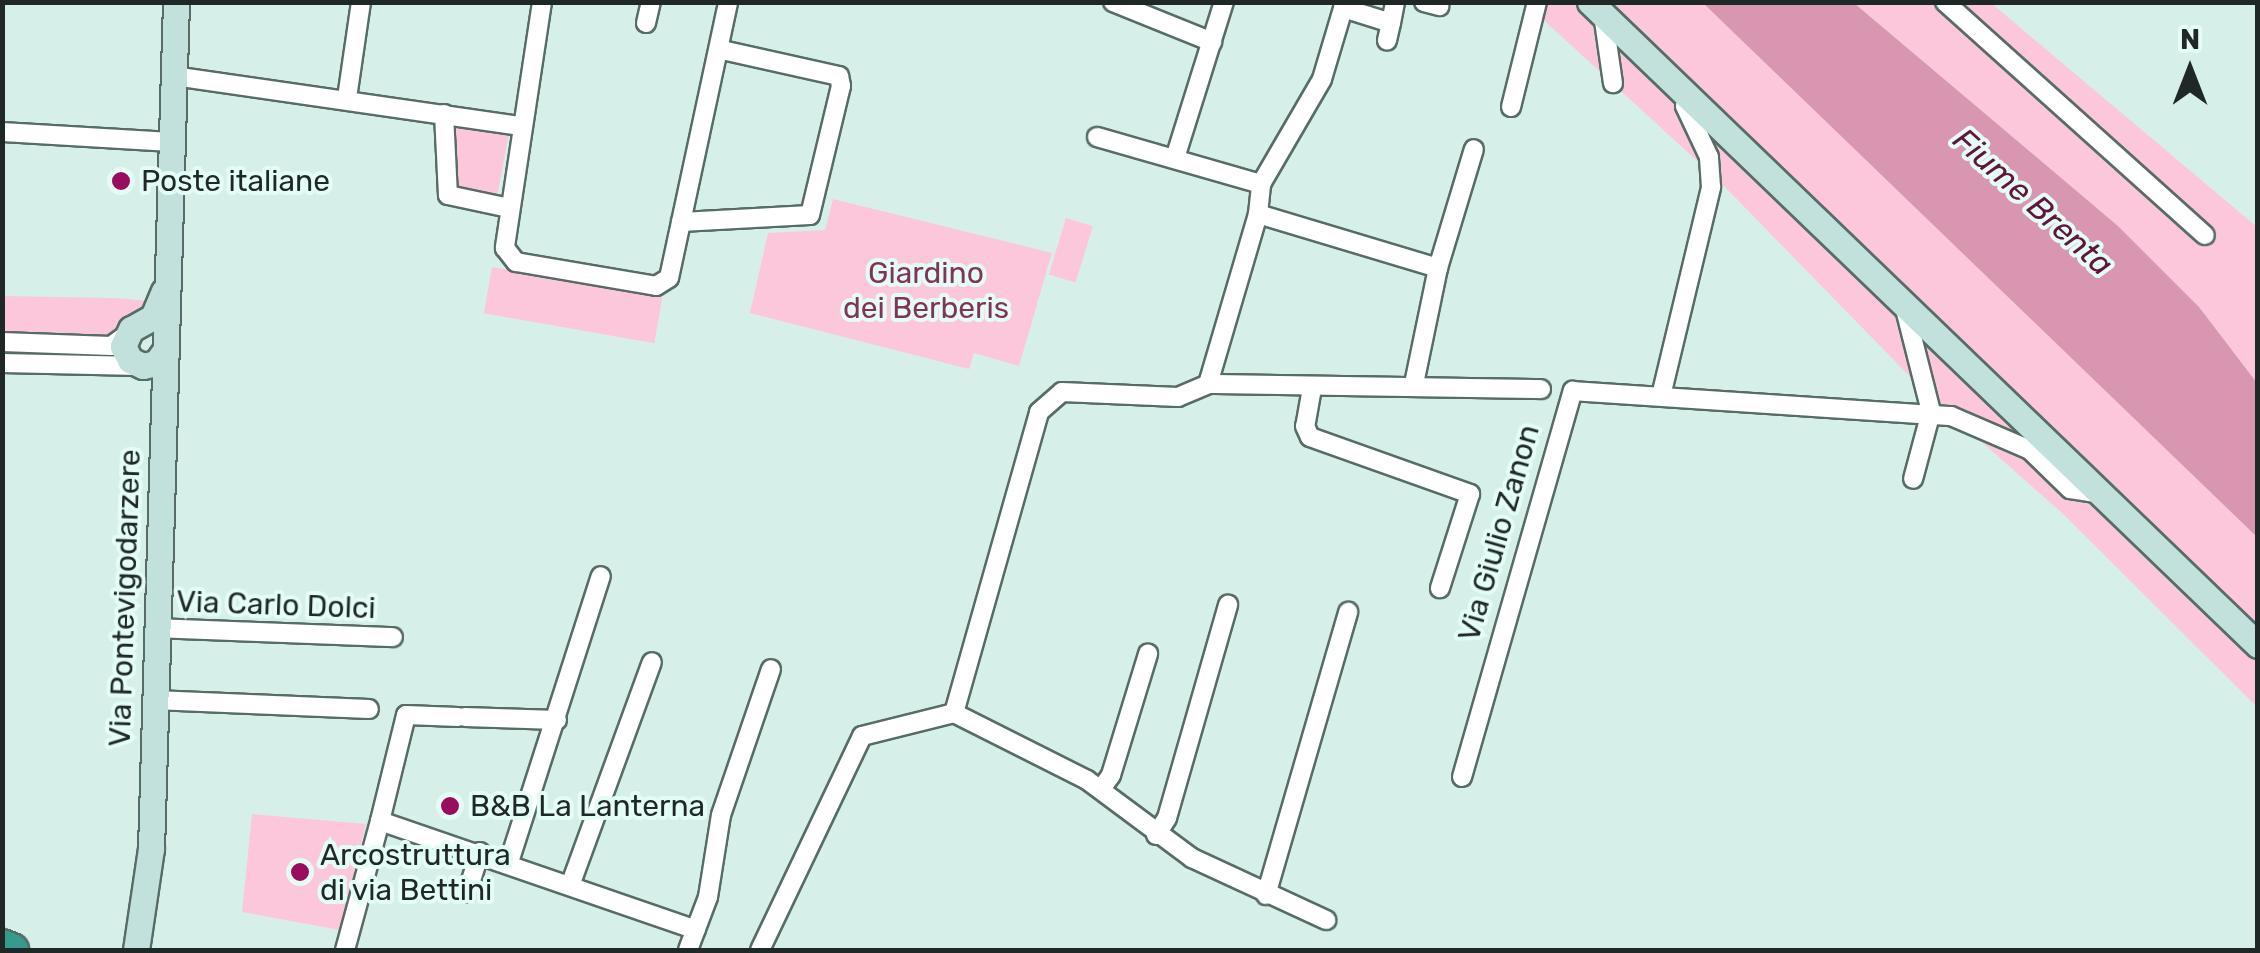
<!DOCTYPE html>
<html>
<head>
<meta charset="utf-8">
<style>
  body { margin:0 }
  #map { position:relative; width:2260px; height:953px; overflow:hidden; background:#d7efe9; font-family:Rubik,sans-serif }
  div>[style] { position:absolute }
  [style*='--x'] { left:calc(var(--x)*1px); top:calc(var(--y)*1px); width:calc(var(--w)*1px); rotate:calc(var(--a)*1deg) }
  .green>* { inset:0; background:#fdc7db; transform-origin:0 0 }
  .water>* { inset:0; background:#d896b0 }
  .roads { filter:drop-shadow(2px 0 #576c67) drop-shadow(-2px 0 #576c67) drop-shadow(0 2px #576c67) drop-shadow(0 -2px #576c67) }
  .street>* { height:18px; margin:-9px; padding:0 9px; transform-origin:9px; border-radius:9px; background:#fff }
  .secondary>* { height:25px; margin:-12.5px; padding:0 12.5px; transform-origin:12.5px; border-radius:12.5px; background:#c2e1dc }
  .highway>* { height:32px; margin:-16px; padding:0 16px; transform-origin:16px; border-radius:16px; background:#359b8a }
  .dots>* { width:28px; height:28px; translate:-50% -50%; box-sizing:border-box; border:5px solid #e4fcf6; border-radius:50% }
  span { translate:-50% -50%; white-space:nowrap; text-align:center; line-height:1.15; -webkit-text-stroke:8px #e4fcf6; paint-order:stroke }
  .poi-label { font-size:30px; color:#1f2826 }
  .left { translate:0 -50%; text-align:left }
  .park-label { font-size:30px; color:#823358 }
  .street-label { font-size:30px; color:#1f2826 }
  .water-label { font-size:32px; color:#62143c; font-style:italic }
  .frame { position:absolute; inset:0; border:5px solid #1f2826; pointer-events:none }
  .north { position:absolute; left:2140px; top:20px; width:100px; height:100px; -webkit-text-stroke:8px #e4fcf6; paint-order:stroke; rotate:0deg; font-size:28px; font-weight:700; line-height:40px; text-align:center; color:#1f2826 }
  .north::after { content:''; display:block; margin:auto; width:35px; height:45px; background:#1f2826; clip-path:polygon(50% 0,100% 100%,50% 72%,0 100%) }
</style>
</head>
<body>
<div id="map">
  <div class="green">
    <div style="clip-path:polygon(1525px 3px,1703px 3px,1879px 171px,2257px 537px,2257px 707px,2061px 512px,1924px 391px,1719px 181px)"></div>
    <div style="clip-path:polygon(1854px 3px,1991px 3px,2257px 227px,2257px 383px,2199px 307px,2118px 226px)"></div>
    <div style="clip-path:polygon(453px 124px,509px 133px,497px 197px,457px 188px)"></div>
    <div style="clip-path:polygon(833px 199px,1052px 253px,1019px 366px,974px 353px,969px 369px,750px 313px,768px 233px,825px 230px)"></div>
    <div style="left:1066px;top:218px;width:28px;height:59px;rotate:17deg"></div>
    <div style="left:492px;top:267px;width:173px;height:47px;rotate:10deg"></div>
    <div style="clip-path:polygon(3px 296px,115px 298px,150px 301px,108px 337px,3px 333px)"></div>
    <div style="clip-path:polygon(252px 814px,366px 824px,340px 930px,242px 912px)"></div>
  </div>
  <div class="water">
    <div style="clip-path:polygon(1703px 3px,1854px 3px,2118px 226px,2199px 307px,2257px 383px,2257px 537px)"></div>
  </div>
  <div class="roads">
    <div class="street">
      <div style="--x:542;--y:2;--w:249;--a:98.6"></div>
      <div style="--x:505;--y:248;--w:18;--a:52"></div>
      <div style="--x:516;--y:262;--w:142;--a:9.7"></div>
      <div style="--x:656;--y:286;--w:15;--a:-32"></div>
      <div style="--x:669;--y:278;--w:282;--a:-77.9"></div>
      <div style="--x:1113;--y:2;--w:107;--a:22"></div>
      <div style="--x:1424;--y:2;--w:16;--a:15"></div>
      <div style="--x:1945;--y:2;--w:349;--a:41.9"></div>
      <div style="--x:1343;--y:8;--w:50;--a:17.4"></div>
      <div style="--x:1391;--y:23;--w:18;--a:103"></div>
      <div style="--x:1603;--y:14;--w:70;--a:81.8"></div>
      <div style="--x:646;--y:23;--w:22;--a:-77"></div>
      <div style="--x:1391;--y:23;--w:21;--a:-79"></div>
      <div style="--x:173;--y:76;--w:353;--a:8.2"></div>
      <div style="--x:347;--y:98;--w:97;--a:-81.7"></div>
      <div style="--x:1511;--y:107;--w:108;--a:-76.1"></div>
      <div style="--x:444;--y:114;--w:81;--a:87.2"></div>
      <div style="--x:448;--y:195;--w:62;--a:12"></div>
      <div style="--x:2;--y:132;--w:169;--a:3.4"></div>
      <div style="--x:1097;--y:137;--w:171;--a:16"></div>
      <div style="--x:1175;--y:158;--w:164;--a:-72.6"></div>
      <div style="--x:1258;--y:214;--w:188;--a:16.7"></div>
      <div style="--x:1438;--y:268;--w:118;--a:101.7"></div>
      <div style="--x:681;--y:222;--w:129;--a:-3.1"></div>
      <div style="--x:810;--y:215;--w:133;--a:-76.5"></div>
      <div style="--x:841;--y:86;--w:10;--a:-101"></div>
      <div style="--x:839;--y:76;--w:120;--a:-167.5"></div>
      <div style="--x:1438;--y:268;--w:124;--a:-73.2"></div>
      <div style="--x:1904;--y:305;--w:110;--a:75.8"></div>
      <div style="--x:1931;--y:412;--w:69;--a:105"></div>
      <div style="--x:2;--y:342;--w:109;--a:2.1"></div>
      <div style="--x:111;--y:346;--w:17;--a:-36"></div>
      <div style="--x:2;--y:363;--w:137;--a:1.3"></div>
      <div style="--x:1208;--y:384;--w:333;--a:0.9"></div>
      <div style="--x:1312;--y:388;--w:39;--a:100"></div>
      <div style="--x:1305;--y:426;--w:12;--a:66"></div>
      <div style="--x:1310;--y:437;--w:170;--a:19.6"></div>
      <div style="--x:1470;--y:494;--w:99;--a:107.7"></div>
      <div style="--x:1661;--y:396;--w:215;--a:-76.5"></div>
      <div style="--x:1711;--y:187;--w:30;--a:-94"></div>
      <div style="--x:1709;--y:157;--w:56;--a:-115.2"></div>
      <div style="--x:1685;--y:106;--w:9;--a:-72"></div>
      <div style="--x:156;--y:628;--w:237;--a:2.2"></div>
      <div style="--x:154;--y:700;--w:215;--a:2.4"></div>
      <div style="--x:954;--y:713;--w:313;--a:-74.2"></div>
      <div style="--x:1039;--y:412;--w:30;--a:-41"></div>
      <div style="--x:1062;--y:392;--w:116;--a:2.5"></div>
      <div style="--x:1178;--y:397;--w:33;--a:-23"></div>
      <div style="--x:1208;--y:384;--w:177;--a:-73.6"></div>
      <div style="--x:1258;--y:214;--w:30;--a:-84"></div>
      <div style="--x:1261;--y:184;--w:121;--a:-59.8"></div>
      <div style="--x:1322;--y:79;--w:80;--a:-73.4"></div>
      <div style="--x:465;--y:717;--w:92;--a:1.9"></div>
      <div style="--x:1462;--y:777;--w:402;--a:-74"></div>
      <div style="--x:1573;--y:391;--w:379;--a:3.8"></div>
      <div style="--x:1951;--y:416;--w:86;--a:23.3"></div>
      <div style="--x:2030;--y:450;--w:56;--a:44.3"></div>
      <div style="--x:2070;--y:489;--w:31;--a:9"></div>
      <div style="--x:1101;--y:789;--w:17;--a:-54"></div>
      <div style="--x:1111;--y:775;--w:127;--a:-73"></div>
      <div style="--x:380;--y:821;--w:109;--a:-76.2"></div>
      <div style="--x:406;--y:715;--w:52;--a:2.2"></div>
      <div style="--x:1156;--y:835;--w:20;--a:-57"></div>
      <div style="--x:1167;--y:818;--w:222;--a:-74"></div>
      <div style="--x:509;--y:862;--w:300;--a:-72.2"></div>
      <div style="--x:571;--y:883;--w:235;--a:-69.9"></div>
      <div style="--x:467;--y:893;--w:43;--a:-72.4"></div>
      <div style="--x:1266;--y:895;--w:295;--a:-73.8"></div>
      <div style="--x:345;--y:950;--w:134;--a:-74.8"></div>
      <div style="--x:380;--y:821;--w:334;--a:19"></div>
      <div style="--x:688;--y:950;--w:57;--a:-69.3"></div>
      <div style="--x:708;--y:897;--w:83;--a:-81"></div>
      <div style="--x:721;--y:815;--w:154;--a:-71.1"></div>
      <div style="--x:760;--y:950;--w:237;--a:-64.5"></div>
      <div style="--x:862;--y:736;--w:95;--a:-14"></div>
      <div style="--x:954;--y:713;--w:149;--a:26.7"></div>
      <div style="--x:1087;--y:780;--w:131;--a:36.6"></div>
      <div style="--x:1192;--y:858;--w:148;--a:24.8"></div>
    </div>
    <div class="secondary">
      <div style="--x:1590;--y:2;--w:927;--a:43.91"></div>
      <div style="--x:164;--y:291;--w:28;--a:113"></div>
      <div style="--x:153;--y:317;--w:25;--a:151"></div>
      <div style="--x:131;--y:329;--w:19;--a:115"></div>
      <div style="--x:123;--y:346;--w:16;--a:63"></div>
      <div style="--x:130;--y:360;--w:14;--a:25"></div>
      <div style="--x:143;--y:366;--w:13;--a:-13"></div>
      <div style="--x:156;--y:363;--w:17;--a:-54"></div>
      <div style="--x:136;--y:950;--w:102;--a:-81.6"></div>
      <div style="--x:151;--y:849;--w:847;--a:-88.31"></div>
    </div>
    <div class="highway">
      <div style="--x:2;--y:946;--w:11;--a:22"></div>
    </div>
  </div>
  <div class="dots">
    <div style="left:121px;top:181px;background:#9a0d5e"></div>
    <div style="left:450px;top:806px;background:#9a0d5e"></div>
    <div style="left:300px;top:872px;background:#9a0d5e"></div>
  </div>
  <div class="poi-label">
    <span class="left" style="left:141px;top:181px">Poste italiane</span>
    <span class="left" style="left:470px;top:806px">B&amp;B La Lanterna</span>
    <span class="left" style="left:320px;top:872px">Arcostruttura<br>di via Bettini</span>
  </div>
  <div class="park-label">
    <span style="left:926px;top:290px">Giardino<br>dei Berberis</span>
  </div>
  <div class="street-label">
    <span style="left:1499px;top:533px;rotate:-74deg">Via Giulio Zanon</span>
    <span style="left:125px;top:598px;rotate:-88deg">Via Pontevigodarzere</span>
    <span style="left:276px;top:605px;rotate:2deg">Via Carlo Dolci</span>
  </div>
  <div class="water-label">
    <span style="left:2033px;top:202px;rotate:42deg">Fiume Brenta</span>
  </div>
  <div class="frame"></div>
  <div class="north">N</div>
</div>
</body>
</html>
